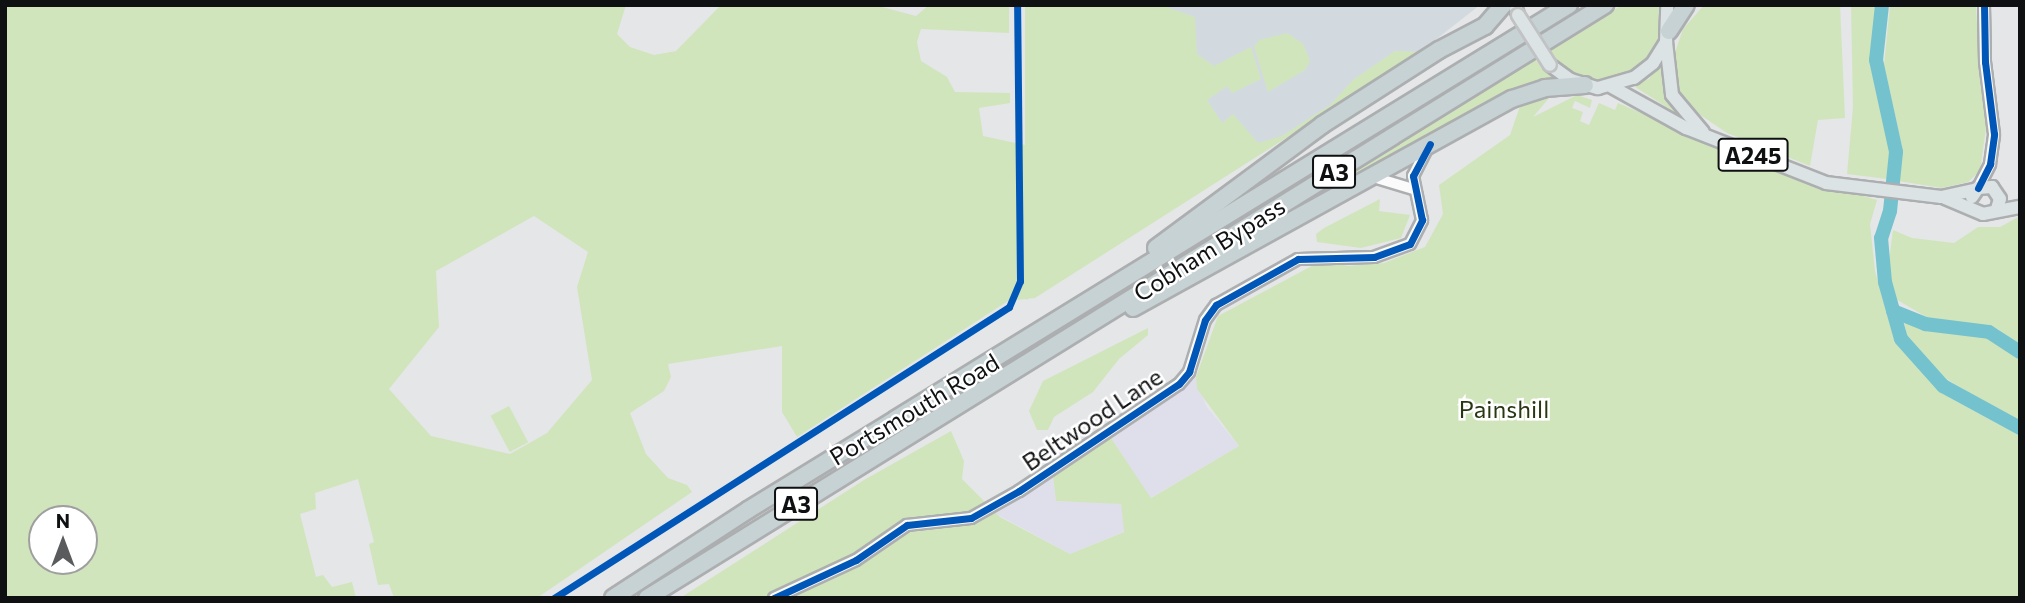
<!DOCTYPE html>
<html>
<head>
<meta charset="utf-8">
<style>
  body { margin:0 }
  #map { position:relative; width:2025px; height:603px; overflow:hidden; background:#e4e6e8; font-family:Commissioner,sans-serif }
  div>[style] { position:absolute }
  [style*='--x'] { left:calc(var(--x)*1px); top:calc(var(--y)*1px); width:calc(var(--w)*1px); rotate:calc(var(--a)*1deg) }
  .built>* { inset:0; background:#d3dadf }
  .industrial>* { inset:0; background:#dfdfec }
  .green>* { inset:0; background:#d1e5bd; transform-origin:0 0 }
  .river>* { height:14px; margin:-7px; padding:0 7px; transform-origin:7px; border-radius:7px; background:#75c2cf }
  .roads { filter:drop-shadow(2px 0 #acaeb0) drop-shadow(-2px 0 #acaeb0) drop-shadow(0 2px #acaeb0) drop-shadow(0 -2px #acaeb0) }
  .minor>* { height:10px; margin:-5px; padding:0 5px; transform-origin:5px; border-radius:5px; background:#fbfbfc }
  .major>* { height:12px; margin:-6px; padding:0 6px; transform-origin:6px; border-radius:6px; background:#dbe3e4 }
  .highway>* { height:16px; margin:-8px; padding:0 8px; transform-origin:8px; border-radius:8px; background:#c6d2d3 }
  .bridges { filter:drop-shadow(2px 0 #c1c2c3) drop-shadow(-2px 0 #c1c2c3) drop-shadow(0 2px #c1c2c3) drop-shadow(0 -2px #c1c2c3) }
  .major-bridge>* { height:12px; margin:-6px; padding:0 6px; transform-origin:6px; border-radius:6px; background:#dbe3e4 }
  .cycleway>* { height:7px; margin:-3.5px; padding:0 3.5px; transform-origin:3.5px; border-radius:3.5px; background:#0057b8 }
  span { translate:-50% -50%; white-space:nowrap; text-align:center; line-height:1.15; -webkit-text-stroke:5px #fff; paint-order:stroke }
  .shield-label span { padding:2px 5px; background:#fff; border:2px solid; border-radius:5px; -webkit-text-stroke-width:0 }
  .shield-label { font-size:23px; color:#0e1011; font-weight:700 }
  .street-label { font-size:24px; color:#0e1011 }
  .park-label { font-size:24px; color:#283712 }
  .frame { position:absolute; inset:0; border:7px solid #0e1011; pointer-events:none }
  .north { position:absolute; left:28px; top:505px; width:70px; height:70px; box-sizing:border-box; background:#fff; border:2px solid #9f9fa0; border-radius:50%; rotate:0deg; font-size:19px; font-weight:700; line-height:28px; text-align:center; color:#0e1011 }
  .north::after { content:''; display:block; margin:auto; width:24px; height:32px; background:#595b5c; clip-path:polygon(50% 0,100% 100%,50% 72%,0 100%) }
</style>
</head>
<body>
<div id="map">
  <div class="built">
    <div style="clip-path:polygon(1025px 5px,1480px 5px,1411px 59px,1026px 300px)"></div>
  </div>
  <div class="industrial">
    <div style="clip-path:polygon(1196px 377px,1206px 406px,1239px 446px,1150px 498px,1111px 438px)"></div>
    <div style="clip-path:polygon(1053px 477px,1056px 501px,1121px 503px,1125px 531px,1070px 554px,993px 512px)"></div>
  </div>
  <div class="green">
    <div style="clip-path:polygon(evenodd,5px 5px,626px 5px,617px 34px,630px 47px,654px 55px,676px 51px,721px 5px,875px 5px,916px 16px,929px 5px,1009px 5px,1009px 33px,921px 29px,917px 42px,921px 61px,947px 77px,955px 92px,1010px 93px,1010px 103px,979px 108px,983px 136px,1025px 145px,1025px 5px,1160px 5px,1195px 17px,1197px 54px,1214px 66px,1251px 47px,1261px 79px,1232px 93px,1227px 86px,1207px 100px,1222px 123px,1233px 114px,1258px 143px,1282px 136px,1330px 105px,1353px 80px,1395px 51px,1421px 52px,1035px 298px,1008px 301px,797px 437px,782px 412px,782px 346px,668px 364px,671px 377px,664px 391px,630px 413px,646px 454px,668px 478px,687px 485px,692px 492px,537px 598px,394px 598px,389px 584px,378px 585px,369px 544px,374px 542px,358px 479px,315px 493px,316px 509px,300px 514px,316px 577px,323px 575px,332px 587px,352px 582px,356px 598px,5px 598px,5px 5px,534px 216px,588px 252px,577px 287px,592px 380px,547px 433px,510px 454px,431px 436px,389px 389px,439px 327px,436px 271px,534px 216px,5px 5px,42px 519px,84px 519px,84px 561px,42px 561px,42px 519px)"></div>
    <div style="clip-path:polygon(1622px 5px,1661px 5px,1659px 38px,1645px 63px,1624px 77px,1599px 83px,1579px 79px,1557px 63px,1549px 51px)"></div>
    <div style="clip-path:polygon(1704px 5px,1840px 5px,1845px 118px,1818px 120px,1810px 166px,1727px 133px,1690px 108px,1680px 95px,1672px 74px,1673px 58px,1683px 29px)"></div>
    <div style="clip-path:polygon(1851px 5px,1877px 5px,1872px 65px,1890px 152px,1887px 179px,1847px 174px,1853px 107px)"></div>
    <div style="clip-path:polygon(1890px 5px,1976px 5px,1980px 84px,1988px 114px,1980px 171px,1968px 182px,1942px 188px,1898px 181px,1902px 147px,1884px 65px)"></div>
    <div style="clip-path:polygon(1287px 33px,1303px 44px,1310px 61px,1305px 70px,1268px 92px,1254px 47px,1259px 40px)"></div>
    <div style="clip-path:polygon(1663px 58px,1681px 114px,1679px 115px,1629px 83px,1649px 79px)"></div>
    <div style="clip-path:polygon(1535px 60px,1564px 83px,1310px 205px,1306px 200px)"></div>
    <div style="clip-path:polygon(1577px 95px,1592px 100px,1590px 108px,1575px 101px,1572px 108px,1583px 112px,1580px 121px,1589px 125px,1599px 103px,1615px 110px,1618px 103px,1772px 169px,1877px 200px,1870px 224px,1875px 271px,1895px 343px,1950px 398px,2020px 436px,2020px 598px,680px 598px,864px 480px,951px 431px,964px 461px,962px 479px,1000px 517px,1070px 554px,1124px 532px,1121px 504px,1056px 501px,1053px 477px,1111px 438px,1151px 498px,1239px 446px,1197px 389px,1196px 377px,1218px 316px,1323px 260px,1348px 266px,1384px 263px,1425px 247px,1443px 214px,1439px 185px,1510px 135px,1520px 106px,1550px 97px,1533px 117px)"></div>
    <div style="clip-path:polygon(1380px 199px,1379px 211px,1410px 215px,1401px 238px,1361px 248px,1317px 242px,1316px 234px,1324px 228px)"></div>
    <div style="clip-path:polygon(2020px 216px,2020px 347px,1998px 329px,1928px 318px,1894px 298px,1888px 269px,1893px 230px,1912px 238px,1954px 243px,1978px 227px,2000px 227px)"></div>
    <div style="clip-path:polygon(1904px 321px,1936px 331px,1987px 336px,2004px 345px,2020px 360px,2020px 423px,1943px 377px,1907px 337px)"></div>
    <div style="clip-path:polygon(1148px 328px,1148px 335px,1119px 359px,1093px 392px,1054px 417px,1048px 430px,1037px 430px,1029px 411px,1043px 381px)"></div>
    <div style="left:509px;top:406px;width:41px;height:21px;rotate:62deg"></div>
  </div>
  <div class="river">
    <div style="--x:1882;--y:5;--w:55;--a:96.2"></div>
    <div style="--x:1876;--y:60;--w:94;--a:77.7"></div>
    <div style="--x:1896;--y:152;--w:59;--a:95.8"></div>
    <div style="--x:1890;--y:211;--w:28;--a:108"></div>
    <div style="--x:1881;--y:238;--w:44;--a:84.8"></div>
    <div style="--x:1885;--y:282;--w:59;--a:74.3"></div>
    <div style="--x:1901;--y:339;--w:63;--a:48.2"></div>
    <div style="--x:1943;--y:386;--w:88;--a:28.6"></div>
    <div style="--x:1893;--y:311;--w:35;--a:22"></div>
    <div style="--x:1925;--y:324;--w:64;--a:7.1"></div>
    <div style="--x:1989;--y:332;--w:37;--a:33"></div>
  </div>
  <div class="roads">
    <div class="minor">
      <div style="--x:1373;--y:177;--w:42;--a:16.7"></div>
      <div style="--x:1978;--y:188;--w:27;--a:-63"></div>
      <div style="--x:1990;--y:164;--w:30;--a:-82"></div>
      <div style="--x:1994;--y:134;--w:73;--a:-97.1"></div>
      <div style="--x:1985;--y:62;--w:57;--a:-91"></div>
      <div style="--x:774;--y:598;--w:90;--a:-24.9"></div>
      <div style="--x:856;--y:560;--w:62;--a:-34.5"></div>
      <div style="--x:907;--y:525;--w:64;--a:-6.2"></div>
      <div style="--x:971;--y:518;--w:55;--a:-29.4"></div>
      <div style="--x:1019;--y:491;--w:192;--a:-33.8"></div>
      <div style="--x:1179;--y:384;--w:16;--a:-50"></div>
      <div style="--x:1189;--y:372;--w:54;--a:-72.9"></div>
      <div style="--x:1205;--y:320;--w:19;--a:-54"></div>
      <div style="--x:1216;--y:305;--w:94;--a:-29.3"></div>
      <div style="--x:1298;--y:259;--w:76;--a:-1.5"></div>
      <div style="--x:1374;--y:257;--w:38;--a:-20"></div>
      <div style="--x:1410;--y:244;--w:27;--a:-63"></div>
      <div style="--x:1422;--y:220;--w:45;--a:-101.6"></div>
      <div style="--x:1413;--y:176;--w:33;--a:-63"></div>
    </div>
    <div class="major">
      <div style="--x:1515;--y:5;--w:10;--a:73"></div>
      <div style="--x:1666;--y:42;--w:53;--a:83.5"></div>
      <div style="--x:1672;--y:95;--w:48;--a:50"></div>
      <div style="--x:1550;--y:65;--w:26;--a:36"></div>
      <div style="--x:1571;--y:80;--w:28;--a:17"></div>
      <div style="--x:1598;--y:88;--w:37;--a:-16"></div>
      <div style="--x:1634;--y:78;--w:24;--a:-38"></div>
      <div style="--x:1653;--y:63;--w:25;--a:-58"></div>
      <div style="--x:1666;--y:42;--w:37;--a:-88"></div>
      <div style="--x:1612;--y:87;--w:85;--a:29"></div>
      <div style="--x:1686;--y:128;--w:150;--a:21.4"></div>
      <div style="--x:1826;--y:183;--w:116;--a:6.9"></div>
      <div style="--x:1941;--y:197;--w:35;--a:-12"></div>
      <div style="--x:1972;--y:197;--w:11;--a:-56"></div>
      <div style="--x:1978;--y:188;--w:14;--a:-4"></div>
      <div style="--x:1992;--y:187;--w:14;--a:56"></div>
      <div style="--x:2000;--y:199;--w:10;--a:107"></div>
      <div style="--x:1945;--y:198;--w:41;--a:22.8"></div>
      <div style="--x:1983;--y:214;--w:38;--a:-11"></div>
    </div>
    <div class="highway">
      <div style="--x:1669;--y:31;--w:31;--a:-57"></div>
      <div style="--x:1156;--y:248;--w:207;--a:-36.5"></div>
      <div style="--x:1322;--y:125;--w:139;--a:-32.7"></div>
      <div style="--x:1439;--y:50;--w:52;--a:-27.6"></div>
      <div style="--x:1485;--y:26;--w:28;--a:-49"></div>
      <div style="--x:1133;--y:308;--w:433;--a:-28.9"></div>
      <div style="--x:1512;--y:99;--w:35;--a:-18"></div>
      <div style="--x:1545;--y:88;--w:40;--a:-4.3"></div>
      <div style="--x:613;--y:598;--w:161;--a:-33.1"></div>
      <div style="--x:748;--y:510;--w:964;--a:-31.6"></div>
      <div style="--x:647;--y:598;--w:1127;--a:-31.76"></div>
    </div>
  </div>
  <div class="bridges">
    <div class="major-bridge">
      <div style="--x:1518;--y:15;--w:59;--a:57.4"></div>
    </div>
  </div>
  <div class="cycleway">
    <div style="--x:1978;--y:188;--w:27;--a:-63"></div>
    <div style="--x:1990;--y:164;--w:30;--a:-82"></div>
    <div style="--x:1994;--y:134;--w:73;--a:-97.1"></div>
    <div style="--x:1985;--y:62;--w:57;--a:-91"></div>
    <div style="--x:554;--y:598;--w:540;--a:-32.6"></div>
    <div style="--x:1009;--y:307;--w:28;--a:-67"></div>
    <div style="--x:1020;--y:281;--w:276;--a:-90.6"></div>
    <div style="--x:774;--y:598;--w:90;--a:-24.9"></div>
    <div style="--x:856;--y:560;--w:62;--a:-34.5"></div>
    <div style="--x:907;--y:525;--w:64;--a:-6.2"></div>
    <div style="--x:971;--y:518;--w:55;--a:-29.4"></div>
    <div style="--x:1019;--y:491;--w:192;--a:-33.8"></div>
    <div style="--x:1179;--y:384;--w:16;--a:-50"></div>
    <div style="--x:1189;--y:372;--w:54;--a:-72.9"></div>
    <div style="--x:1205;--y:320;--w:19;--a:-54"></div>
    <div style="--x:1216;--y:305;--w:94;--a:-29.3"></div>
    <div style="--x:1298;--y:259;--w:76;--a:-1.5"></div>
    <div style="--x:1374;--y:257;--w:38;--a:-20"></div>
    <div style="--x:1410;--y:244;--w:27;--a:-63"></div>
    <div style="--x:1422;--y:220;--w:45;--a:-101.6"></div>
    <div style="--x:1413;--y:176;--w:36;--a:-62"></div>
  </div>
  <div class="shield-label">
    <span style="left:1753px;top:155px">A245</span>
    <span style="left:1334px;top:172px">A3</span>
    <span style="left:796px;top:504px">A3</span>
  </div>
  <div class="street-label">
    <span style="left:1209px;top:249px;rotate:-32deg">Cobham Bypass</span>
    <span style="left:914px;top:409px;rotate:-31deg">Portsmouth Road</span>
    <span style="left:1092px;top:419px;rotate:-34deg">Beltwood Lane</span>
  </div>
  <div class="park-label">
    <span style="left:1504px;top:409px">Painshill</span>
  </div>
  <div class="frame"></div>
  <div class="north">N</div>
</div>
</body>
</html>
